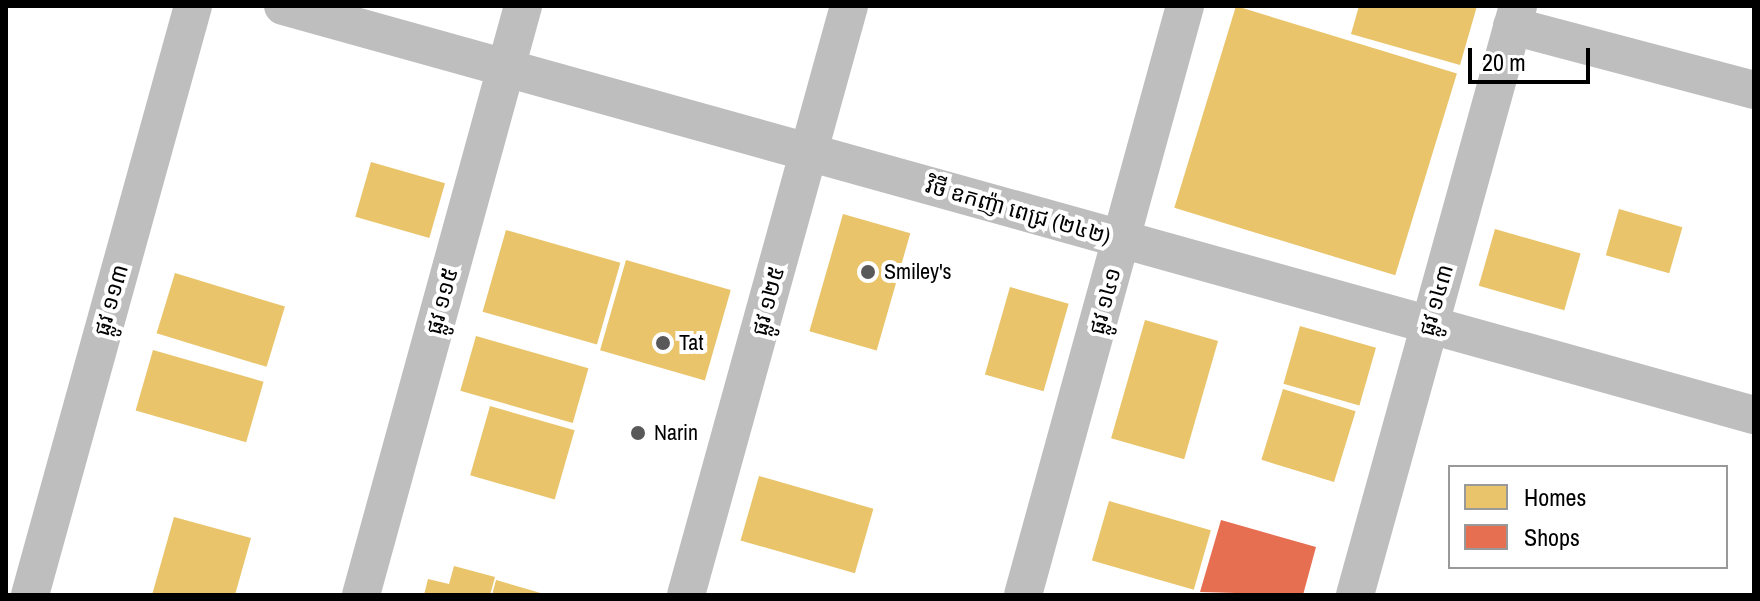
<!DOCTYPE html>
<html>
<head>
<meta charset="utf-8">
<style>
  body { margin:0 }
  #map { position:relative; width:1760px; height:601px; overflow:hidden; background:#fff; font-family:"Archivo Narrow","Noto Sans Khmer",sans-serif }
  div>[style] { position:absolute }
  [style*='--x'] { left:calc(var(--x)*1px); top:calc(var(--y)*1px); width:calc(var(--w)*1px); rotate:calc(var(--a)*1deg) }
  .homes>* { inset:0; background:#e9c46a; transform-origin:0 0 }
  .shops>* { inset:0; background:#e76f51 }
  .street>* { height:38px; margin:-19px; padding:0 19px; transform-origin:19px; border-radius:19px; background:#bebebe }
  .dots>* { width:22px; height:22px; translate:-50% -50%; box-sizing:border-box; border:4px solid #fff; border-radius:50% }
  span { translate:-50% -50%; white-space:nowrap; text-align:center; line-height:1.15; -webkit-text-stroke:8px #fff; paint-order:stroke }
  .street-label { font-size:22px; color:#000 }
  .poi-label { font-size:22px; color:#000 }
  .left { translate:0 -50%; text-align:left }
  .frame { position:absolute; inset:0; border:8px solid #000; pointer-events:none }
  .legend { position:absolute; left:1448px; top:465px; width:280px; height:104px; box-sizing:border-box; background:#fff; border:2px solid #999; margin:0; padding:10px 14px; list-style:none; font-size:24px; color:#000 }
  .legend li { display:flex; align-items:center; gap:16px; height:40px }
  .legend b { width:40px; border:2px solid #999 }
  .scale { position:absolute; left:1468px; top:48px; width:122px; height:36px; box-sizing:border-box; border:4px solid #000; border-top:0; padding-left:10px; font-size:24px; line-height:28px; white-space:nowrap; color:#000; -webkit-text-stroke:6px #fff; paint-order:stroke }
</style>
</head>
<body>
<div id="map">
  <div class="homes">
    <div style="left:1236px;top:6px;width:231px;height:211px;rotate:17deg"></div>
    <div style="clip-path:polygon(1359px 6px,1477px 6px,1460px 65px,1351px 34px)"></div>
    <div style="left:371px;top:162px;width:77px;height:57px;rotate:16deg"></div>
    <div style="left:1619px;top:209px;width:66px;height:48px;rotate:16deg"></div>
    <div style="left:843px;top:214px;width:70px;height:122px;rotate:16deg"></div>
    <div style="left:1495px;top:229px;width:89px;height:59px;rotate:16deg"></div>
    <div style="left:506px;top:230px;width:119px;height:85px;rotate:16deg"></div>
    <div style="left:626px;top:260px;width:109px;height:94px;rotate:16deg"></div>
    <div style="left:175px;top:273px;width:115px;height:63px;rotate:17deg"></div>
    <div style="left:1010px;top:287px;width:61px;height:91px;rotate:16deg"></div>
    <div style="left:1145px;top:320px;width:76px;height:123px;rotate:16deg"></div>
    <div style="left:1300px;top:326px;width:79px;height:60px;rotate:16deg"></div>
    <div style="left:476px;top:336px;width:117px;height:57px;rotate:16deg"></div>
    <div style="left:153px;top:350px;width:115px;height:63px;rotate:16deg"></div>
    <div style="left:1283px;top:389px;width:76px;height:74px;rotate:17deg"></div>
    <div style="left:490px;top:406px;width:88px;height:72px;rotate:16deg"></div>
    <div style="left:759px;top:476px;width:119px;height:67px;rotate:16deg"></div>
    <div style="left:1109px;top:501px;width:106px;height:62px;rotate:16deg"></div>
    <div style="clip-path:polygon(174px 517px,251px 538px,235px 595px,152px 595px)"></div>
    <div style="clip-path:polygon(454px 566px,495px 577px,490px 595px,424px 595px,428px 579px,449px 584px)"></div>
    <div style="clip-path:polygon(496px 580px,544px 594px,544px 595px,492px 595px)"></div>
  </div>
  <div class="shops">
    <div style="clip-path:polygon(1221px 520px,1316px 547px,1303px 595px,1200px 592px)"></div>
  </div>
  <div class="street">
    <div style="--x:283;--y:6;--w:1527;--a:15.54"></div>
    <div style="--x:1512;--y:26;--w:250;--a:14.8"></div>
    <div style="--x:30;--y:595;--w:611;--a:-74.53"></div>
    <div style="--x:361;--y:595;--w:611;--a:-74.62"></div>
    <div style="--x:686;--y:595;--w:611;--a:-74.53"></div>
    <div style="--x:1023;--y:595;--w:611;--a:-74.62"></div>
    <div style="--x:1355;--y:595;--w:611;--a:-74.53"></div>
  </div>
  <div class="dots">
    <div style="left:868px;top:272px;background:#595959"></div>
    <div style="left:663px;top:343px;background:#595959"></div>
    <div style="left:638px;top:433px;background:#595959"></div>
  </div>
  <div class="street-label">
    <span style="left:1018px;top:211px;rotate:16deg">វិថី ឧកញ៉ា ពេជ្រ (២៤២)</span>
    <span style="left:111px;top:300px;rotate:-74deg">ផ្លូវ ១១៣</span>
    <span style="left:1436px;top:300px;rotate:-74deg">ផ្លូវ ១៤៣</span>
    <span style="left:442px;top:301px;rotate:-75deg">ផ្លូវ ១១៥</span>
    <span style="left:768px;top:301px;rotate:-75deg">ផ្លូវ ១២៥</span>
    <span style="left:1105px;top:301px;rotate:-75deg">ផ្លូវ ១៤១</span>
  </div>
  <div class="poi-label">
    <span class="left" style="left:884px;top:272px">Smiley's</span>
    <span class="left" style="left:679px;top:343px">Tat</span>
    <span class="left" style="left:654px;top:433px">Narin</span>
  </div>
  <div class="frame"></div>
  <ul class="legend">
  <li><b style="height:22px;background:#e9c46a"></b>Homes</li>
  <li><b style="height:22px;background:#e76f51"></b>Shops</li>
  </ul>
  <div class="scale">20 m</div>
</div>
</body>
</html>
